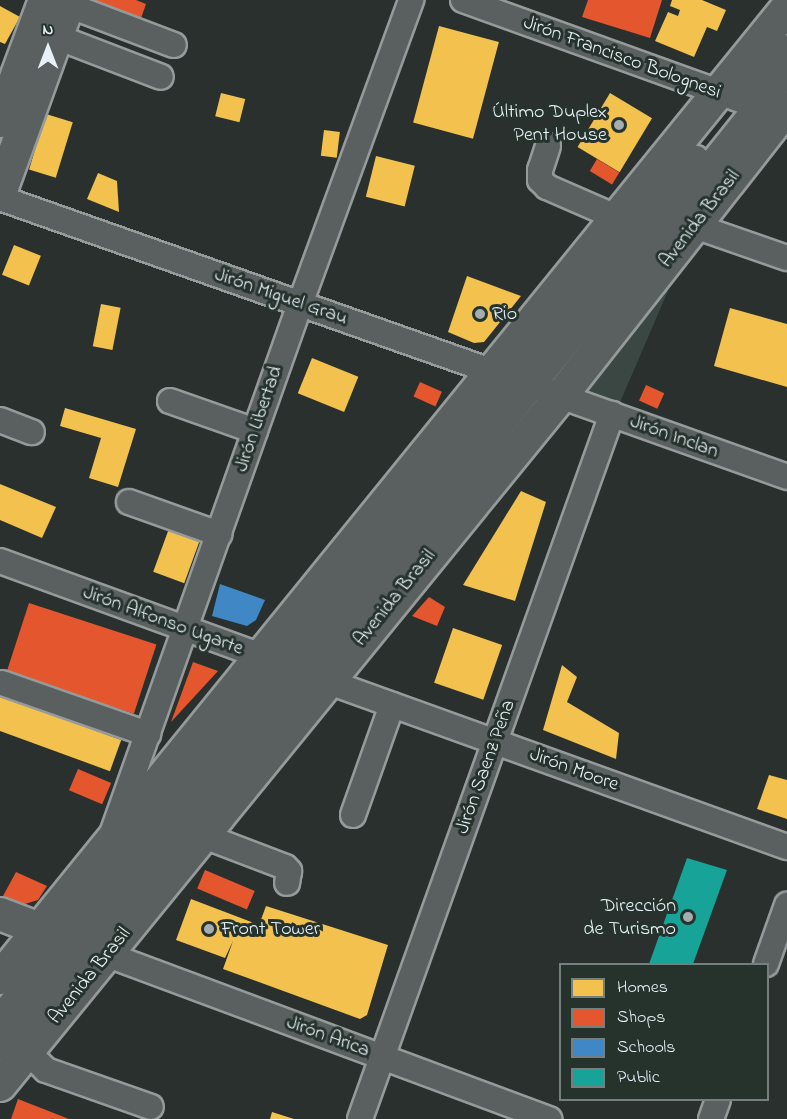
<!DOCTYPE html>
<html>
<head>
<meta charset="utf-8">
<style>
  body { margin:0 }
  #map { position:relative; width:787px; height:1119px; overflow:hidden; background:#29302d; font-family:"Indie Flower",sans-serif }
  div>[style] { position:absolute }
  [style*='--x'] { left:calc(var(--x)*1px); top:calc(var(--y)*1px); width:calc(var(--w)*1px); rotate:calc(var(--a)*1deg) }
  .green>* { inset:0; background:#3b4743 }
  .homes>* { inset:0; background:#f2c14e; transform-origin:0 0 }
  .shops>* { inset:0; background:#e4572e; transform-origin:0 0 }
  .schools>* { inset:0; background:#3f88c5 }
  .public>* { inset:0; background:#17a398 }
  .roads { filter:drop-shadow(2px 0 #959a9a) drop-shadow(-2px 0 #959a9a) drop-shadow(0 2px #959a9a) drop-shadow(0 -2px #959a9a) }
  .minor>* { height:24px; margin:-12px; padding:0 12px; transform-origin:12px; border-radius:12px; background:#5a6060 }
  .major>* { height:32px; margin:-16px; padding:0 16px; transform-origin:16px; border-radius:16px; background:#5a6060 }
  .dots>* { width:16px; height:16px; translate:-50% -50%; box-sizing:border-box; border:3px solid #26332d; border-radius:50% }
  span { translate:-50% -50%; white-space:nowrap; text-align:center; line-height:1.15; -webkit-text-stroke:6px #26332d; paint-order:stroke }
  .street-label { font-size:20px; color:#e8f1f8 }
  .poi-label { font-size:20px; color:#e8f1f8 }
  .right { translate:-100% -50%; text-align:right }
  .left { translate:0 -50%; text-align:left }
  .legend { position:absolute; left:559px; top:963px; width:210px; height:138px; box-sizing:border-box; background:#26332d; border:2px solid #747f7e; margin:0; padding:8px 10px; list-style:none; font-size:18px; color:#e8f1f8 }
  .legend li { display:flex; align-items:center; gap:12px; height:30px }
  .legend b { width:30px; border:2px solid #747f7e }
  .north { position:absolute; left:18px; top:18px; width:60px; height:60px; -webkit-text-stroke:4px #26332d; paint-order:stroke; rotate:0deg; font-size:16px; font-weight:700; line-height:24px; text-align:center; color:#e8f1f8 }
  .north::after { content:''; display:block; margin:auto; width:21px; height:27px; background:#e8f1f8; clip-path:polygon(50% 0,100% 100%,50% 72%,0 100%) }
</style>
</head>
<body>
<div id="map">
  <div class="green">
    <div style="clip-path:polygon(671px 284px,618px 407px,583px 393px)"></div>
  </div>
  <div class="homes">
    <div style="clip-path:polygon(672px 0,702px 0,726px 10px,717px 31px,707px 27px,694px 57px,655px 41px,668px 12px,678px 16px,680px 10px,670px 6px)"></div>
    <div style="clip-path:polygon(0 6px,20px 17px,5px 44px,0 42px)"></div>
    <div style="left:439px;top:26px;width:62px;height:100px;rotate:15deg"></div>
    <div style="left:221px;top:93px;width:25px;height:24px;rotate:14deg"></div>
    <div style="left:610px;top:93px;width:49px;height:63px;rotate:31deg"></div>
    <div style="left:46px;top:114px;width:28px;height:58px;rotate:17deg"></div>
    <div style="left:324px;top:130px;width:16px;height:26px;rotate:7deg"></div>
    <div style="left:376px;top:156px;width:40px;height:42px;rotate:14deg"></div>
    <div style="clip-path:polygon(98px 173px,117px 181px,119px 212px,87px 199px)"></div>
    <div style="left:14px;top:245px;width:29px;height:32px;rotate:22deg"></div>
    <div style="clip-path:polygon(467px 276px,521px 296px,484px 342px,474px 343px,448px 332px)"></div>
    <div style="left:101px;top:304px;width:20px;height:43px;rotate:11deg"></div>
    <div style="clip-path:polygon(730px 308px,787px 324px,787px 387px,714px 366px)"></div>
    <div style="left:312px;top:358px;width:50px;height:38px;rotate:22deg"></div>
    <div style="clip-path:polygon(65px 408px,136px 429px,118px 487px,89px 478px,101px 438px,60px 426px)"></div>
    <div style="clip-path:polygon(0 484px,56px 507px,42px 538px,0 520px)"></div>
    <div style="clip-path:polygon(521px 491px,546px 502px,515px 601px,463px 585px)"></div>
    <div style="left:171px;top:523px;width:33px;height:52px;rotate:20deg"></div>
    <div style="left:453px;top:628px;width:52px;height:58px;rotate:19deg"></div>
    <div style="clip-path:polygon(562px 665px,577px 677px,567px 702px,619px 733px,616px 759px,543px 730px)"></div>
    <div style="left:0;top:696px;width:129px;height:33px;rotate:20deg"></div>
    <div style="clip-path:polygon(769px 775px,787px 780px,787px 819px,757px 809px)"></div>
    <div style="clip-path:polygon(191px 899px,259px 925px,266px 906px,388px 945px,367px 1015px,360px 1019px,223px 969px,233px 941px,225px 958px,176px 940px)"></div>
    <div style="clip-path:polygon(272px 1112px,294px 1119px,270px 1119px)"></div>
  </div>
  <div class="shops">
    <div style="clip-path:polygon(96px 0,136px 0,146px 4px,139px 24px,93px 8px)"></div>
    <div style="clip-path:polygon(588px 0,662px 0,650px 38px,582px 17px)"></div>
    <div style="left:597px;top:159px;width:26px;height:14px;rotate:31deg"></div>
    <div style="left:420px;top:382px;width:24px;height:16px;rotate:24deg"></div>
    <div style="left:646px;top:385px;width:20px;height:17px;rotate:24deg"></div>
    <div style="clip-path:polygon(429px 597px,445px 607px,437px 626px,412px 616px)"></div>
    <div style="left:29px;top:603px;width:134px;height:73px;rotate:18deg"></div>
    <div style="clip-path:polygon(193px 662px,218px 671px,171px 722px)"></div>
    <div style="left:78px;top:769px;width:36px;height:23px;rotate:23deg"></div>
    <div style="left:205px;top:870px;width:54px;height:20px;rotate:23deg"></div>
    <div style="clip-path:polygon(16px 872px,47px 886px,38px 900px,25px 904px,3px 896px)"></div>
    <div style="clip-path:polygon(18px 1099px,69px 1119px,11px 1119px)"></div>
  </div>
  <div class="schools">
    <div style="clip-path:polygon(220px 584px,265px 600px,256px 620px,247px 626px,212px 616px)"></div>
  </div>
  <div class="public">
    <div style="clip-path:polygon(687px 858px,727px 870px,693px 964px,649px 964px)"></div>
  </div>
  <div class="roads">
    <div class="minor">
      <div style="--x:463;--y:0;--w:328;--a:19.8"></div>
      <div style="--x:68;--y:5;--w:113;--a:20.7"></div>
      <div style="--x:57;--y:37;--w:111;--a:21"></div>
      <div style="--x:753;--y:88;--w:53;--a:-50.3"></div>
      <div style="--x:548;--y:146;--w:25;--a:108"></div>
      <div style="--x:540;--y:170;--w:10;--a:90"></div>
      <div style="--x:540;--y:180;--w:10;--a:45"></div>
      <div style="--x:547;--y:187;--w:75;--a:23.5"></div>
      <div style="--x:653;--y:185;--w:51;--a:-32.1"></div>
      <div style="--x:0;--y:198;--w:535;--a:19.42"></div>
      <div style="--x:695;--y:226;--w:97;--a:19.2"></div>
      <div style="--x:546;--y:391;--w:256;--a:19.6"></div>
      <div style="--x:170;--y:401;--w:90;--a:19.4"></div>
      <div style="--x:0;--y:420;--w:34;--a:21"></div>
      <div style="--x:129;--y:502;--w:96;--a:19.6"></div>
      <div style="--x:0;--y:561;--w:295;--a:20"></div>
      <div style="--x:315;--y:677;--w:502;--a:19.81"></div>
      <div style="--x:2;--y:683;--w:155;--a:19.3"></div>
      <div style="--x:353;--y:815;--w:117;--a:-70.5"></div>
      <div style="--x:113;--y:831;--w:559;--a:-70.46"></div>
      <div style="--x:300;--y:304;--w:324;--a:-69.9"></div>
      <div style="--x:204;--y:836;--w:87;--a:20.9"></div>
      <div style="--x:285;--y:867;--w:6;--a:45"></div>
      <div style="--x:289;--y:871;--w:12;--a:99"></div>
      <div style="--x:108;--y:955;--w:471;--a:20.4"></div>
      <div style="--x:766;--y:964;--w:63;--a:-70.4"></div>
      <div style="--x:0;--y:1017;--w:1071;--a:-50.99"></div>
      <div style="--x:0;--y:1047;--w:161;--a:-50.3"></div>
      <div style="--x:103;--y:923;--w:1047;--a:-51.32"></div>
      <div style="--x:757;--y:106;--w:44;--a:-46.8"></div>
      <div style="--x:28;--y:1052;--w:25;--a:45"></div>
      <div style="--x:46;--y:1070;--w:111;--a:19.4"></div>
      <div style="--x:360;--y:1119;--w:749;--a:-70.33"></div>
      <div style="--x:711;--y:1119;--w:20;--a:-70"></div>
    </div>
    <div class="major">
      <div style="--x:0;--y:121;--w:129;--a:-69.6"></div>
      <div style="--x:0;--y:193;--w:205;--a:-70.1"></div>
      <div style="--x:0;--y:914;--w:116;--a:20.8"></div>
      <div style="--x:0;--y:978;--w:1249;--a:-50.95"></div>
      <div style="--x:0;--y:1085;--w:889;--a:-50.85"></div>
      <div style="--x:561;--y:396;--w:366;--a:-51.9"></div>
    </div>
  </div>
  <div class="dots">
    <div style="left:619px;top:125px;background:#a5adb1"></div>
    <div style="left:480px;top:314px;background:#a5adb1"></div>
    <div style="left:688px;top:917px;background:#a5adb1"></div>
    <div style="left:209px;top:929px;background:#a5adb1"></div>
  </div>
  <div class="street-label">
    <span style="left:622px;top:58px;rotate:20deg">Jirón Francisco Bolognesi</span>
    <span style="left:700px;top:219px;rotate:-52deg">Avenida Brasil</span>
    <span style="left:281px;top:297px;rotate:19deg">Jirón Miguel Grau</span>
    <span style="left:259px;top:419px;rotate:-71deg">Jirón Libertad</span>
    <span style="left:674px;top:437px;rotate:20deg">Jirón Inclan</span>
    <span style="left:395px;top:598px;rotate:-51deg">Avenida Brasil</span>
    <span style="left:163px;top:621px;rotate:20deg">Jirón Alfonso Ugarte</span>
    <span style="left:486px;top:767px;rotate:-70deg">Jirón Saenz Peña</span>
    <span style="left:574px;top:770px;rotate:20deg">Jirón Moore</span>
    <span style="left:90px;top:976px;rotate:-51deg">Avenida Brasil</span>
    <span style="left:328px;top:1037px;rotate:20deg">Jirón Arica</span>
  </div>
  <div class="poi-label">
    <span class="right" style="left:607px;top:124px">Último Duplex<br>Pent House</span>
    <span class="left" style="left:492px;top:314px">Rio</span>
    <span class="right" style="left:676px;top:918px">Dirección<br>de Turismo</span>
    <span class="left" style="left:221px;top:929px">Front Tower</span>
  </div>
  <ul class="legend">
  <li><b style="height:16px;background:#f2c14e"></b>Homes</li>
  <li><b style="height:16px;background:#e4572e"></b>Shops</li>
  <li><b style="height:16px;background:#3f88c5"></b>Schools</li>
  <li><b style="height:16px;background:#17a398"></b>Public</li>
  </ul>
  <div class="north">N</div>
</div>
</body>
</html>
